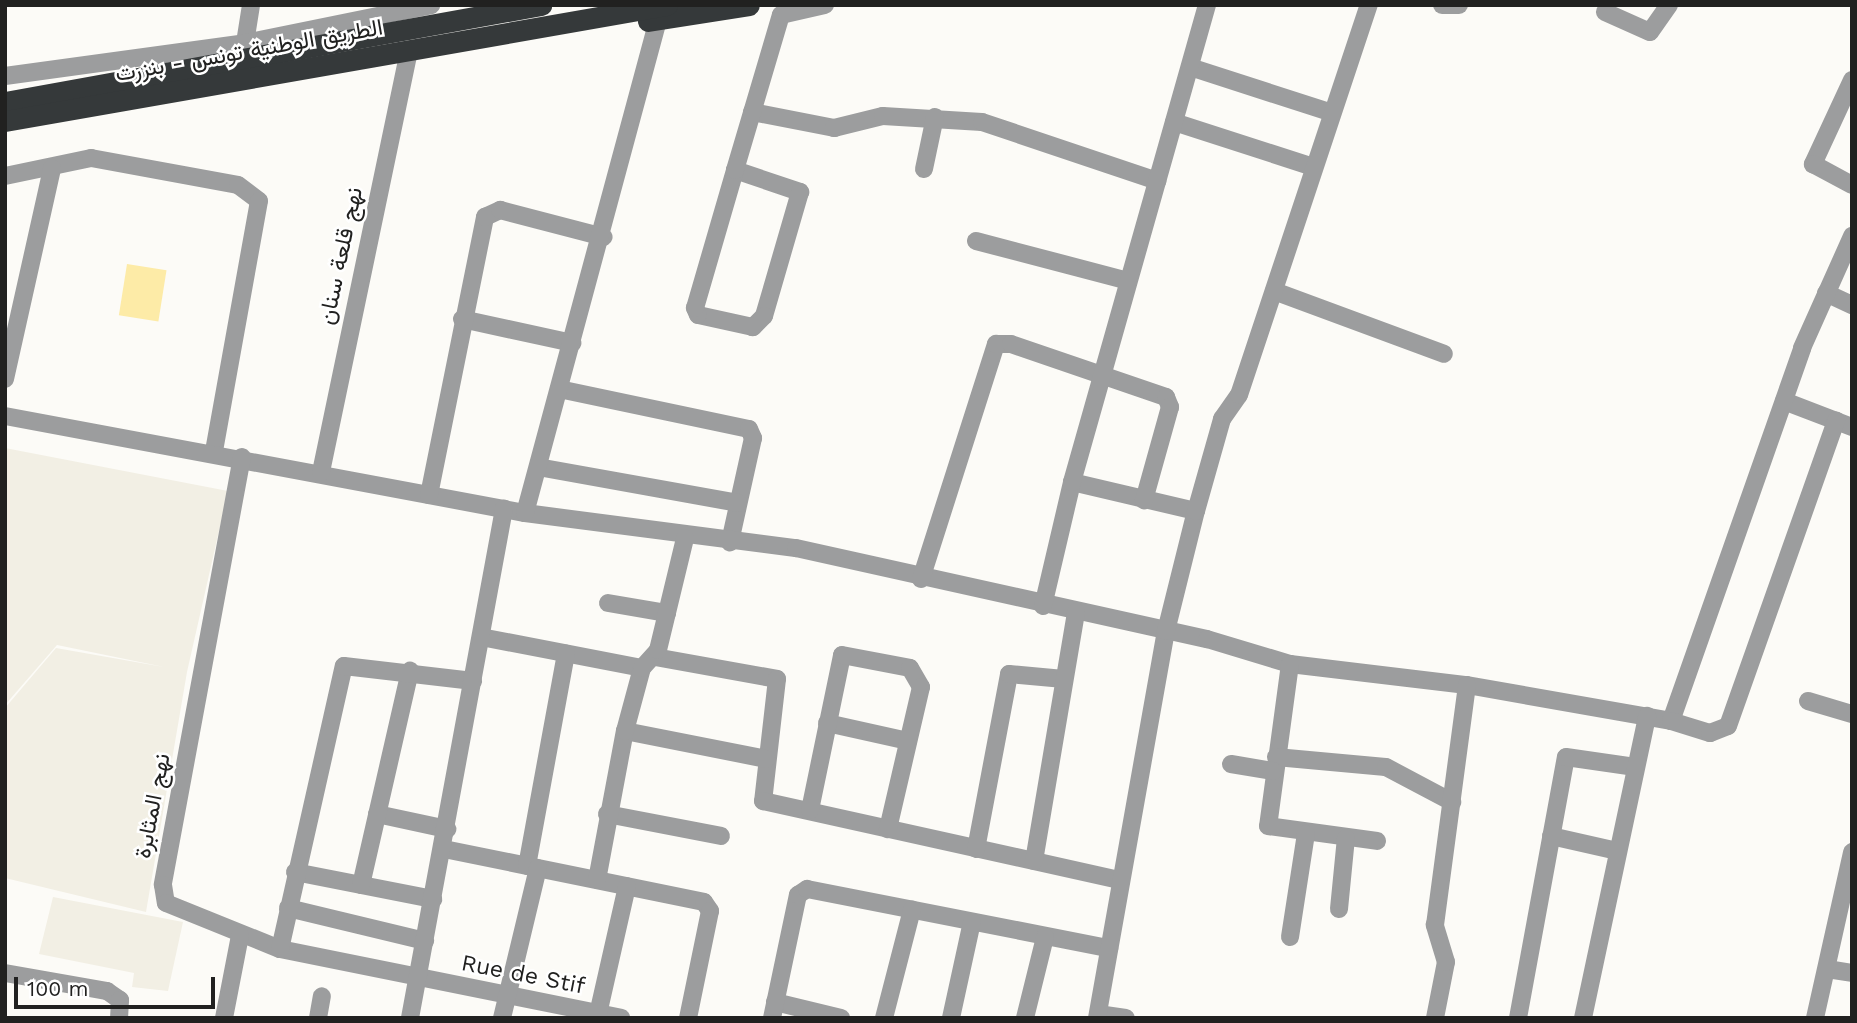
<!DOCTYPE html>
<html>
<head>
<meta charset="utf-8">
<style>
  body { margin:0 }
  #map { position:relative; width:1857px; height:1023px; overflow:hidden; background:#fcfbf7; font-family:"Work Sans",Vazirmatn,sans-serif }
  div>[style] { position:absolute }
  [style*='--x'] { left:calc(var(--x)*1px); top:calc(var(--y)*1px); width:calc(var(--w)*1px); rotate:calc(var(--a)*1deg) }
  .built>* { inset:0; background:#f2efe4 }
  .green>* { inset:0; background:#fdeba7; transform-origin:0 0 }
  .minor>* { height:18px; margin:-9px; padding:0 9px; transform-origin:9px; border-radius:9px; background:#9c9d9e }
  .highway>* { height:21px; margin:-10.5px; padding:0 10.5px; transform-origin:10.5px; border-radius:10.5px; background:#35393a }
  span { translate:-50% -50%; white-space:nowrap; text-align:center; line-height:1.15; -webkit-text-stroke:5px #fff; paint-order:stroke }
  .street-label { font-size:23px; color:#212120 }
  .frame { position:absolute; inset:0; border:7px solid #212120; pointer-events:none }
  .scale { position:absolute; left:14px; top:977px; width:201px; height:32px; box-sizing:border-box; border:4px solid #212120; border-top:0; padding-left:9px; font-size:21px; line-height:24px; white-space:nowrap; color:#212120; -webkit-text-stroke:5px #fff; paint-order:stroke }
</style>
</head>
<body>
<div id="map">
  <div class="built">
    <div style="clip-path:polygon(5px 448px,228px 491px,187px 672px,146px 912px,5px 878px,5px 708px,56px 648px,164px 667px,57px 645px,5px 705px)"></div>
    <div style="clip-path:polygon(53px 897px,183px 922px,168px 991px,132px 987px,134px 973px,39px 954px)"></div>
  </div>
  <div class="green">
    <div style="left:127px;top:264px;width:40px;height:52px;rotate:9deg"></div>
  </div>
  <div class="minor">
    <div style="--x:1442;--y:5;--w:17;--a:0"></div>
    <div style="--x:1605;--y:12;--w:49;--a:24"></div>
    <div style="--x:1650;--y:32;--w:33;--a:-55"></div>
    <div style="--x:245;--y:43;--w:38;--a:-81"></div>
    <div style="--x:1190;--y:67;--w:149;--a:17.9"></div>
    <div style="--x:5;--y:76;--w:242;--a:-7.8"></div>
    <div style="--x:245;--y:43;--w:190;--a:-11.5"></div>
    <div style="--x:1852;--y:80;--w:93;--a:114.9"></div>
    <div style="--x:1813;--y:164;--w:44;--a:28.3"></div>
    <div style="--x:752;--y:112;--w:84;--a:11"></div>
    <div style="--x:834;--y:128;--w:50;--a:-13.8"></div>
    <div style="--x:883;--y:116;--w:99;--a:3.5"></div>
    <div style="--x:982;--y:122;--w:185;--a:18.6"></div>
    <div style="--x:1174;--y:122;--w:146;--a:17.9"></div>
    <div style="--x:924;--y:169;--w:53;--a:-78.1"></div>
    <div style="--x:735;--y:170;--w:69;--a:18.7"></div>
    <div style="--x:800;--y:192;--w:129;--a:106.2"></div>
    <div style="--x:764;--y:316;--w:16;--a:135"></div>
    <div style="--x:753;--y:327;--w:56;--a:-167.7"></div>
    <div style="--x:698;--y:315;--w:8;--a:-113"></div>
    <div style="--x:695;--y:308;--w:144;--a:-73.8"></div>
    <div style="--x:735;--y:170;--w:162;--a:-73.5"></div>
    <div style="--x:781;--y:15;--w:45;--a:-12.8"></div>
    <div style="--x:5;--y:176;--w:88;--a:-11.8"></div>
    <div style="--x:91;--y:158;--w:149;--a:10.4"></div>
    <div style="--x:238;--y:185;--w:26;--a:37"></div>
    <div style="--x:259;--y:201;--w:255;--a:100.2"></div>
    <div style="--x:976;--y:241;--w:157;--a:14.7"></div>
    <div style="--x:1274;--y:291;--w:181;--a:20.3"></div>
    <div style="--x:1826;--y:293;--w:29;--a:25"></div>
    <div style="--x:462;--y:319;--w:113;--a:12.3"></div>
    <div style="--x:5;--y:379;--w:216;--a:-77.4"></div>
    <div style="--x:559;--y:389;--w:194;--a:11.9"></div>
    <div style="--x:749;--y:429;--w:10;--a:66"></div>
    <div style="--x:753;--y:438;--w:107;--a:102.5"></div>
    <div style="--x:1784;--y:401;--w:73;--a:20.9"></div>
    <div style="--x:5;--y:416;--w:529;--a:10.57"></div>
    <div style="--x:525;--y:513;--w:273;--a:7.4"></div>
    <div style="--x:796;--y:548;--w:421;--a:12.5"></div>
    <div style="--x:1207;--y:639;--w:87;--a:16.8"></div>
    <div style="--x:1290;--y:664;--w:178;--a:6.8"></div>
    <div style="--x:1467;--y:685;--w:207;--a:10"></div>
    <div style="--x:1671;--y:721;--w:395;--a:-70.6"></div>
    <div style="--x:1802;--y:348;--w:123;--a:-65.9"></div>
    <div style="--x:242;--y:457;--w:435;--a:100.5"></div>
    <div style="--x:163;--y:885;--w:18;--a:81"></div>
    <div style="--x:166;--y:903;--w:123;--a:22"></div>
    <div style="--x:280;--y:949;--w:348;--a:11.4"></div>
    <div style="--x:538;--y:467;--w:203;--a:10.2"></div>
    <div style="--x:321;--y:472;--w:431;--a:-78.2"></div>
    <div style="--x:1072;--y:482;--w:127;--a:13.2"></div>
    <div style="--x:429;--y:495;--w:284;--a:-78.6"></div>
    <div style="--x:485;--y:217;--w:17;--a:-25"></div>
    <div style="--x:500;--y:210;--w:107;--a:14.6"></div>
    <div style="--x:525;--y:513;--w:511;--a:-74.9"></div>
    <div style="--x:921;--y:579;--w:247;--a:-72.3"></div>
    <div style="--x:996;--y:344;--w:15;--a:0"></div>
    <div style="--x:1011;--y:344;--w:164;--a:18.9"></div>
    <div style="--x:1166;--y:397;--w:11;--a:68"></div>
    <div style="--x:1170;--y:407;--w:97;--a:105.6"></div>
    <div style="--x:608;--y:603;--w:60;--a:9.6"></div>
    <div style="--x:1043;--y:606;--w:127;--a:-76.8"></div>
    <div style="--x:1072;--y:482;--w:496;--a:-74.2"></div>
    <div style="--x:481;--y:637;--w:164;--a:10.9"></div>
    <div style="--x:655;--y:657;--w:124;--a:10.2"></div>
    <div style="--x:777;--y:679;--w:123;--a:96.5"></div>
    <div style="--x:763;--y:801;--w:366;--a:12.5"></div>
    <div style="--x:1290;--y:664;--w:163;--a:97.7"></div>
    <div style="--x:1268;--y:826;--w:110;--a:7.8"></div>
    <div style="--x:1808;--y:701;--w:46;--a:16.5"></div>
    <div style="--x:1671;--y:721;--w:41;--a:17.1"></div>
    <div style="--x:1710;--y:733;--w:19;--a:-21"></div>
    <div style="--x:1728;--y:726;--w:324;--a:-70.5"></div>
    <div style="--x:827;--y:723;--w:83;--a:12.5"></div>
    <div style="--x:625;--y:731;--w:144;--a:11.2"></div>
    <div style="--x:1276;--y:757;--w:110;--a:5.2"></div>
    <div style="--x:1386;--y:767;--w:75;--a:27.9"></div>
    <div style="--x:1231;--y:764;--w:43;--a:9.5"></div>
    <div style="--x:810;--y:810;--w:158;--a:-78.3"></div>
    <div style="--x:842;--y:655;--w:69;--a:10.8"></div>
    <div style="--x:910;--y:668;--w:22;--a:60"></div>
    <div style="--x:921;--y:687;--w:146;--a:103.1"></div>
    <div style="--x:377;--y:814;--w:72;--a:12.1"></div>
    <div style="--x:607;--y:814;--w:116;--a:10.9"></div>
    <div style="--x:1551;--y:836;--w:68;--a:12.8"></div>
    <div style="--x:444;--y:849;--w:265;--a:11.5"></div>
    <div style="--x:704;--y:902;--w:11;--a:56"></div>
    <div style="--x:710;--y:911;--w:109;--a:101.6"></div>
    <div style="--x:976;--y:849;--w:178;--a:-79.3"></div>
    <div style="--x:1009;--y:674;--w:55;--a:5.2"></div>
    <div style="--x:1034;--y:861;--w:252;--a:-80.4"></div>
    <div style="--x:527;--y:866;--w:216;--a:-79.6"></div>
    <div style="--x:295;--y:872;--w:141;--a:11.1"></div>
    <div style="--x:597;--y:880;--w:152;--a:-79.4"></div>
    <div style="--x:625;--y:731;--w:65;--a:-74.9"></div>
    <div style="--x:642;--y:668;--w:24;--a:-48"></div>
    <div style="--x:658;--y:650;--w:115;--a:-76.4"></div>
    <div style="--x:361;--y:885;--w:220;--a:-77.1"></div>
    <div style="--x:288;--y:908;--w:141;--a:13.5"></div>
    <div style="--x:1339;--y:909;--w:71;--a:-84.4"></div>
    <div style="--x:1290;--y:937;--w:104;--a:-81.2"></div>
    <div style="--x:280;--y:949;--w:290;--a:-77.3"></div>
    <div style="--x:344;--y:666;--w:130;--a:6.6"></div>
    <div style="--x:1827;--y:969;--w:25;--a:9"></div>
    <div style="--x:5;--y:973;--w:104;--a:10"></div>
    <div style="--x:107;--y:991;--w:16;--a:35"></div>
    <div style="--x:120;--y:1000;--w:18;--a:93"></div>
    <div style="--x:775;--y:1002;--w:68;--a:13.6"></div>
    <div style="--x:598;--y:1014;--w:131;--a:-77.2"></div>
    <div style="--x:1098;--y:1014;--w:28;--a:8"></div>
    <div style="--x:224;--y:1018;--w:84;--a:-79"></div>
    <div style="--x:318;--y:1018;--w:22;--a:-80"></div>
    <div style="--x:410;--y:1018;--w:518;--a:-79.54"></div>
    <div style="--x:502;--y:1018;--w:154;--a:-76.5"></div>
    <div style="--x:772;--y:1018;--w:126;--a:-78.1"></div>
    <div style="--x:798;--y:895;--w:11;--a:-34"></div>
    <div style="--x:807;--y:889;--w:308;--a:11.1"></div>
    <div style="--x:884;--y:1018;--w:112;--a:-75.5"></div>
    <div style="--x:951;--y:1018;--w:98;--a:-77.7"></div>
    <div style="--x:1025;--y:1018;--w:83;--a:-76.1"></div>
    <div style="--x:1097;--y:1018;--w:393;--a:-79.9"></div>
    <div style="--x:1166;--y:631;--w:124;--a:-76"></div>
    <div style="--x:1196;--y:511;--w:96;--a:-74.2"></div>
    <div style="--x:1222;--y:419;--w:29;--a:-55"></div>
    <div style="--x:1239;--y:395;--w:411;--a:-71.6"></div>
    <div style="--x:1435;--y:1018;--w:57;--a:-78.9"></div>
    <div style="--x:1446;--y:962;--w:39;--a:-107"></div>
    <div style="--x:1435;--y:925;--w:242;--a:-82.4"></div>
    <div style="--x:1518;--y:1018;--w:265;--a:-79.6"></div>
    <div style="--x:1566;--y:757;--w:70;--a:8.2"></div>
    <div style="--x:1583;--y:1018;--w:309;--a:-78"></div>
    <div style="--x:1815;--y:1018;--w:170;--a:-77.4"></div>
  </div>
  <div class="highway">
    <div style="--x:648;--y:21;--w:102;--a:-9"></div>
    <div style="--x:5;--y:102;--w:545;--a:-10.26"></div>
    <div style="--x:5;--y:121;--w:672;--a:-9.94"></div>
  </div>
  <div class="street-label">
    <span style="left:249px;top:51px;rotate:-10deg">الطريق الوطنية تونس - بنزرت</span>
    <span style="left:341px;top:256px;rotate:-78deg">نهج قلعة سنان</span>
    <span style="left:153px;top:806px;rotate:-79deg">نهج المثابرة</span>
    <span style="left:523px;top:975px;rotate:11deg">Rue de Stif</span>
  </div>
  <div class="frame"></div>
  <div class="scale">100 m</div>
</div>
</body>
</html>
